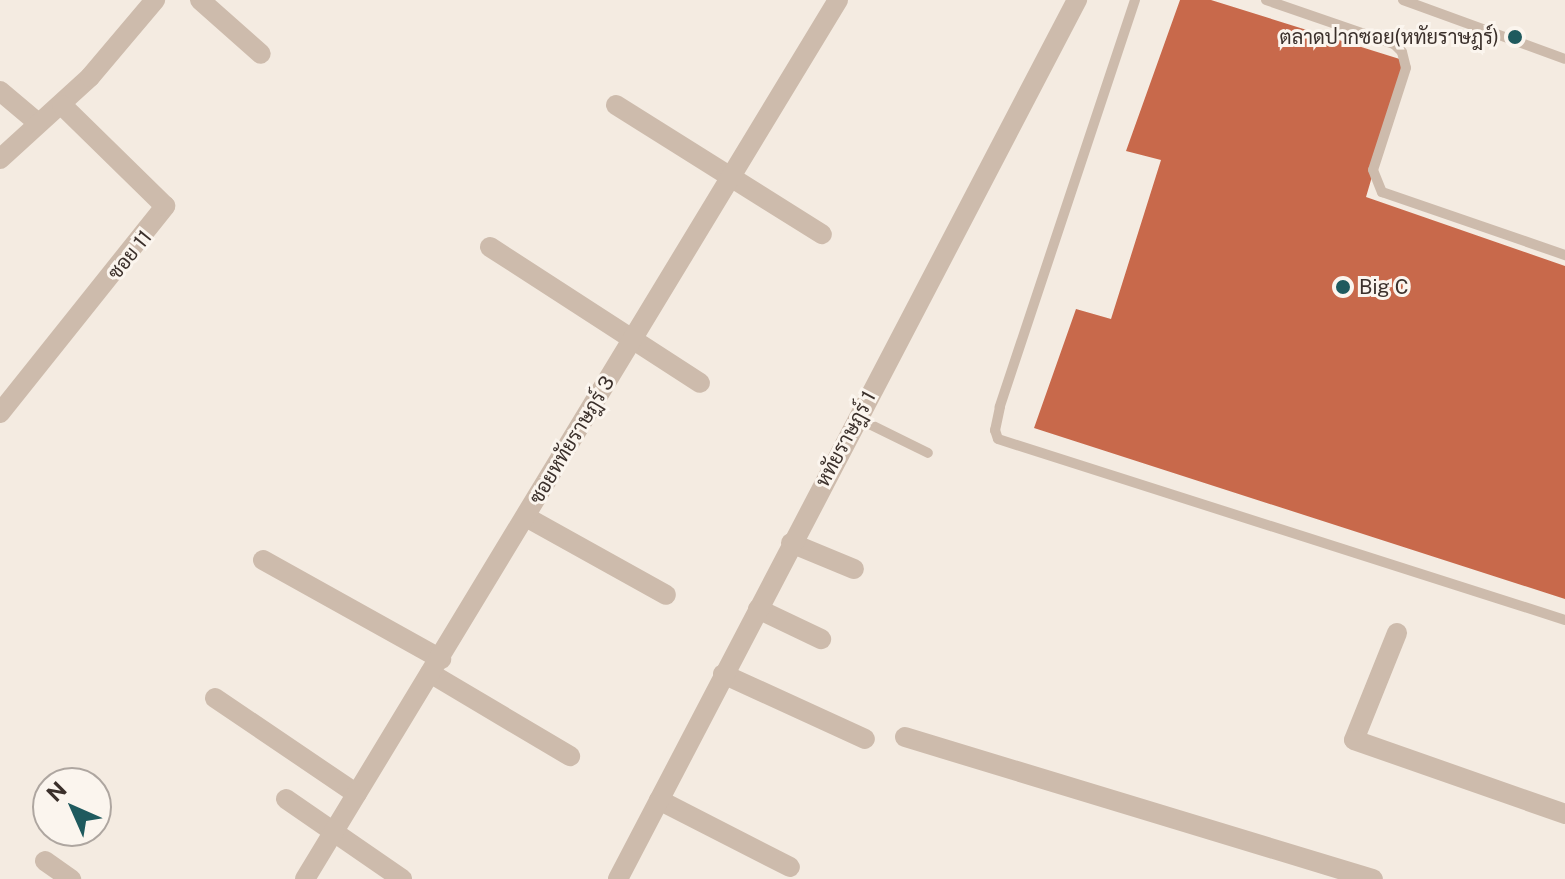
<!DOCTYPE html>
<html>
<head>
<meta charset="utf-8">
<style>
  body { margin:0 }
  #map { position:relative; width:1565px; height:879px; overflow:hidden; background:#f4ebe1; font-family:"Public Sans",Sarabun,sans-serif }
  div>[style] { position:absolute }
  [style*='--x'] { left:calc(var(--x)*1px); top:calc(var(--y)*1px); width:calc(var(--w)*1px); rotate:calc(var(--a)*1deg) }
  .building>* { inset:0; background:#c8694b }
  .service>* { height:10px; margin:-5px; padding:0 5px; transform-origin:5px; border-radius:5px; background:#cdbbac }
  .minor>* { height:20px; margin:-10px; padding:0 10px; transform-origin:10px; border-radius:10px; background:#cdbbac }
  .dots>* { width:22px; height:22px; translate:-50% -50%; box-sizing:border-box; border:4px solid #fbf5ee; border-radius:50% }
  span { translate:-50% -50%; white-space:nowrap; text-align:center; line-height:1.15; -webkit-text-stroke:6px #fbf5ee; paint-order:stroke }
  .poi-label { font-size:20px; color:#3b302b }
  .right { translate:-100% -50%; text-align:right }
  .left { translate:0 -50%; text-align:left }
  .street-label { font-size:20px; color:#3b302b }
  .north { position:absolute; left:32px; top:767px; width:80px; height:80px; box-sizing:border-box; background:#fbf5ee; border:2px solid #aea6a0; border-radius:50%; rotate:315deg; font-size:22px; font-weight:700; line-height:32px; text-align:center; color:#3b302b }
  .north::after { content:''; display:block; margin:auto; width:28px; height:36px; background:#1f5a5e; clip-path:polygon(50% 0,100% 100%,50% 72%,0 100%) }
</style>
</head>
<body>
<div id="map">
  <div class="building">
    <div style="clip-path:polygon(1180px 0,1211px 0,1406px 61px,1366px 197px,1565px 266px,1565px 599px,1034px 428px,1076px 309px,1111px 319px,1161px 160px,1126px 151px)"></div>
  </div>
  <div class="service">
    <div style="--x:1135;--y:0;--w:429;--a:108.4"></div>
    <div style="--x:1000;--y:407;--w:24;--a:102"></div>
    <div style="--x:995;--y:430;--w:9;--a:72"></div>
    <div style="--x:998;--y:439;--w:595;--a:17.7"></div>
    <div style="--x:1266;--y:0;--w:135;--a:19"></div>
    <div style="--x:1394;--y:44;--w:11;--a:45"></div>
    <div style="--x:1402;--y:52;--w:16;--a:76"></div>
    <div style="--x:1406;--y:68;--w:107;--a:107.9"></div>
    <div style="--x:1373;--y:170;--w:24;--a:68"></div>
    <div style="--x:1382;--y:192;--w:194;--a:19"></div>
    <div style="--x:1403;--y:0;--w:172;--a:20"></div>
    <div style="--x:857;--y:418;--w:79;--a:26.2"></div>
  </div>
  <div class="minor">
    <div style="--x:200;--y:0;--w:81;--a:41.5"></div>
    <div style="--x:0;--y:91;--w:48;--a:40"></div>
    <div style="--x:616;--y:105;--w:243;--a:32.1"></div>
    <div style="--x:0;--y:159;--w:122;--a:-42.3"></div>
    <div style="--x:90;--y:77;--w:101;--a:-49.8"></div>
    <div style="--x:490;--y:247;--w:250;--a:32.9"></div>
    <div style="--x:0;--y:413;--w:265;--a:-51.4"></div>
    <div style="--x:165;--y:206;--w:144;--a:-135.6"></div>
    <div style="--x:526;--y:517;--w:160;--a:29.1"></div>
    <div style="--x:791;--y:543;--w:68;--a:22.4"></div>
    <div style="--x:263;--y:560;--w:204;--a:29.1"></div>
    <div style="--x:758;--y:609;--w:70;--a:25.5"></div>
    <div style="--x:1397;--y:633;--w:115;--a:111.9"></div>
    <div style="--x:1354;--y:740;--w:224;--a:19.3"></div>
    <div style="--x:430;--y:673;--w:163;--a:30.7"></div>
    <div style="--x:723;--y:674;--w:156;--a:24.6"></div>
    <div style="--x:215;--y:698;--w:171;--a:34.1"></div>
    <div style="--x:905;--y:737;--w:489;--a:16.9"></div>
    <div style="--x:286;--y:799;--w:141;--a:34.6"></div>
    <div style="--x:659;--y:800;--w:147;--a:27.1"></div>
    <div style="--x:45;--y:861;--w:32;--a:35"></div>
    <div style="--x:305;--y:879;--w:1028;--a:-58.77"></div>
    <div style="--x:618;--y:879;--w:992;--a:-62.43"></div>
  </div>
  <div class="dots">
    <div style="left:1515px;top:37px;background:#1f5a5e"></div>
    <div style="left:1343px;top:287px;background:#1f5a5e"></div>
  </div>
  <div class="poi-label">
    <span class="right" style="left:1499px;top:37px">ตลาดปากซอย(หทัยราษฎร์)</span>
    <span class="left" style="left:1359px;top:287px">Big C</span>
  </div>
  <div class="street-label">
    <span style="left:130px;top:255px;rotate:-51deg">ซอย 11</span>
    <span style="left:846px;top:439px;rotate:-62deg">หทัยราษฎร์ 1</span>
    <span style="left:572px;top:440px;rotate:-59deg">ซอยหทัยราษฎร์ 3</span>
  </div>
  <div class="north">N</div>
</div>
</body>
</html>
